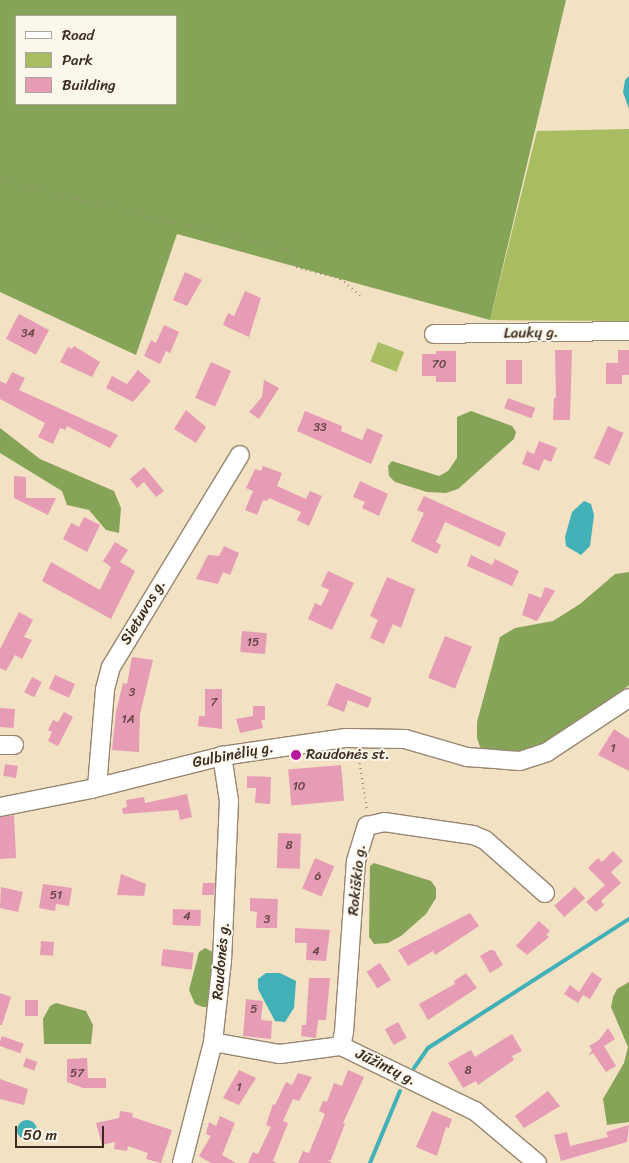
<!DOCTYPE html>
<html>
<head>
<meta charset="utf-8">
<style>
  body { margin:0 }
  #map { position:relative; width:629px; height:1163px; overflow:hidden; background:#f2e1c3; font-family:Sriracha,sans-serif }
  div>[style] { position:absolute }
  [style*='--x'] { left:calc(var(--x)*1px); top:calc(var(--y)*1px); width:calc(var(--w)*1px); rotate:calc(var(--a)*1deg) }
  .green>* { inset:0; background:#a8bd62; transform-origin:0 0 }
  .forest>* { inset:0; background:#86a458 }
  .water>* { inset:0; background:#41b1b7 }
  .round { border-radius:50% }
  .stream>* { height:4px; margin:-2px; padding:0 2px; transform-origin:2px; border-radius:2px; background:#41b1b7 }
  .building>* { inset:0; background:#e69cb5; transform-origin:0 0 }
  .path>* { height:2px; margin-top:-1px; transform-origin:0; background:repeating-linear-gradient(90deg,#968670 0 1px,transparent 0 5px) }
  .roads { filter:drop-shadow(1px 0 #968670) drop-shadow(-1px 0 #968670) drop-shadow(0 1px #968670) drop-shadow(0 -1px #968670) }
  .minor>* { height:18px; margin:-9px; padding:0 9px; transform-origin:9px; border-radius:9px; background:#fff }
  .dots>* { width:14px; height:14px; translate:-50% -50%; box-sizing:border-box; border:2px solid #fbf7ec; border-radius:50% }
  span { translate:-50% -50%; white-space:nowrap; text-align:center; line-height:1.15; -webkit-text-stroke:4px #fbf7ec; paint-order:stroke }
  .number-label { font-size:12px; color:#664644 }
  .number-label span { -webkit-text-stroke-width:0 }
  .street-label { font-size:15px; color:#3b2a1e }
  .poi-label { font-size:15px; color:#3b2a1e }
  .left { translate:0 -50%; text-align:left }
  .legend { position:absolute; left:15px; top:15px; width:162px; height:90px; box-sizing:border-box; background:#fbf7ec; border:1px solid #aea59a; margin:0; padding:6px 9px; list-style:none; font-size:15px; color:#3b2a1e }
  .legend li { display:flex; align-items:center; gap:10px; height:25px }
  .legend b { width:25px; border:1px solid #aea59a }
  .scale { position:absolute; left:15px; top:1126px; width:89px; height:22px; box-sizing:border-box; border:2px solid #3b2a1e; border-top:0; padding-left:6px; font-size:15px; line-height:18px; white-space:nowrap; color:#3b2a1e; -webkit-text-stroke:4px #fbf7ec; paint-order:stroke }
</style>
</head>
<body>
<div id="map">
  <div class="green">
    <div style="clip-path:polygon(629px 129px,629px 321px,490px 320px,537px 131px)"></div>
    <div style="left:378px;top:342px;width:28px;height:21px;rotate:21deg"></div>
  </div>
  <div class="forest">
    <div style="clip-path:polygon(evenodd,0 0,566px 0,490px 320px,177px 234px,136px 355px,0 292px,0 0,16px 16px,176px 16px,176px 104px,16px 104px,16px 16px)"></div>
    <div style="clip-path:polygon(471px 411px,512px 426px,516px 432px,514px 439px,458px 489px,446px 493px,427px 492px,395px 482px,389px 476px,388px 466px,392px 461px,439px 476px,448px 471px,457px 458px,457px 417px)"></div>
    <div style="clip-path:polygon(0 428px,40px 459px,114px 491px,121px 508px,119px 533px,106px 530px,89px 510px,67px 505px,62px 491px,0 453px)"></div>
    <div style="clip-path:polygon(629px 572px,629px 685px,592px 716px,534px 752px,482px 753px,477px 738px,477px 722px,500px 637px,515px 628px,553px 621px,580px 604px,615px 574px)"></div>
    <div style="clip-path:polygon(374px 863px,431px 881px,436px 888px,436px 898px,426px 914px,401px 936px,388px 943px,374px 944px,369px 937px,370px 866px)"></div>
    <div style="clip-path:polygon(205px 948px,215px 953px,209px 1007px,203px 1007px,195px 1004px,189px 990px,199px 952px)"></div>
    <div style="clip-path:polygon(629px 982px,629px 1122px,607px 1125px,603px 1099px,624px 1063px,628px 1047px,611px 1007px,613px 997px,617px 989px)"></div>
    <div style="clip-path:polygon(56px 1003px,86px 1011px,93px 1025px,91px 1044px,44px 1044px,43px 1019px,50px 1006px)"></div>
  </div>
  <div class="water">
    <div style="clip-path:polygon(629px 76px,629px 109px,623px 92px,625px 80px)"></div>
    <div style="clip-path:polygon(584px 501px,591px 504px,594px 515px,590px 546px,581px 555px,566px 546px,565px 537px,572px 512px)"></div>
    <div style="clip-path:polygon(266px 973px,280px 973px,296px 981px,294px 1008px,285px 1022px,275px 1021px,258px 989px,258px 979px)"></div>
    <div class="round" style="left:17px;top:1120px;width:20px;height:20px"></div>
  </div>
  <div class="stream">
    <div style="--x:414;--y:1068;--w:24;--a:-55"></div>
    <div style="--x:428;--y:1048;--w:239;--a:-32.7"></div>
    <div style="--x:370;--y:1163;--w:78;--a:-67.4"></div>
  </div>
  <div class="building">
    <div style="clip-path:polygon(185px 272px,202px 280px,187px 306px,173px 300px)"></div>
    <div style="clip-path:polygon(245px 291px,261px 298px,249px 337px,223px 325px,228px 313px,234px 316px)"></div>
    <div style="left:19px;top:314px;width:34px;height:28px;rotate:28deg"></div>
    <div style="clip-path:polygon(164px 325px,179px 332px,170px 353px,166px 351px,160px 364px,144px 356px,151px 340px,156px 343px)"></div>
    <div style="clip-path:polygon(74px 346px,100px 362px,92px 377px,60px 362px,68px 347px,72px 349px)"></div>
    <div style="clip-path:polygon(555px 350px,572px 350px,570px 420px,553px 420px,554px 398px,556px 398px)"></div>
    <div style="clip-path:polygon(618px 350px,629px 350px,629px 375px,622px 375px,622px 384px,606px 384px,606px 363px,618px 363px)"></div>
    <div style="clip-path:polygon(436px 351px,456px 351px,456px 382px,436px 382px,436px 376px,422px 376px,422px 354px,436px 354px)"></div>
    <div style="left:506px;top:360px;width:16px;height:24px"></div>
    <div style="left:211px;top:362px;width:22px;height:39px;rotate:24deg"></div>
    <div style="clip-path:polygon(138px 370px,151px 381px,133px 402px,106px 388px,112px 376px,127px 384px)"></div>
    <div style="clip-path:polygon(12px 372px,25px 378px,19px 390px,118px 435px,110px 448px,67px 426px,65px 430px,60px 428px,53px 444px,38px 437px,45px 423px,0 399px,0 381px,6px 384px)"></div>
    <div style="clip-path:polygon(264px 380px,279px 388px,259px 419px,249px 412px,262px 397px)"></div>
    <div style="left:508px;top:398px;width:29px;height:11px;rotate:20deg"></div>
    <div style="clip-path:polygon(186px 410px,206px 427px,196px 443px,174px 429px)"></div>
    <div style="clip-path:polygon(305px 411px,342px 426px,341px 431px,362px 440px,367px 428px,383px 435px,371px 464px,297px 431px)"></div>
    <div style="left:608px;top:426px;width:17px;height:35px;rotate:24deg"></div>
    <div style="clip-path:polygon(539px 441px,557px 448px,551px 462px,544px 459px,539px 471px,522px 464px,527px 451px,534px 454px)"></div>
    <div style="clip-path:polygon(263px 466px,282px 473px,277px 486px,306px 499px,310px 491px,322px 496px,309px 526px,297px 520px,301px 512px,269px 498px,267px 501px,263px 500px,257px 515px,245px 510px,253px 491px,246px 488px,255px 469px,261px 471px)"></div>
    <div style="clip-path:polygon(144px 467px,164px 491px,156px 497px,144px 482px,137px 488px,130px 479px)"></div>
    <div style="clip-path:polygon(14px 476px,26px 477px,26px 498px,56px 498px,48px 515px,14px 498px)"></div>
    <div style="clip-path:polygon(360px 481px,388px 494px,379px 516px,362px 508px,365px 502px,353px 497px)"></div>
    <div style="clip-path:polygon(424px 496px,506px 533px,500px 547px,445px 522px,436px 542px,441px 545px,437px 554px,411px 541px,424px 513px,417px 510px)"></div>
    <div style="clip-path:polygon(84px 517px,100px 525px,87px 552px,63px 539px,71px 523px,79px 527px)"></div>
    <div style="clip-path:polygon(115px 542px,128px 550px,120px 562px,135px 571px,111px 619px,42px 581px,51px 562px,100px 590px,111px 567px,103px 561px)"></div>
    <div style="clip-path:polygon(224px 546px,239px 553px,230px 575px,223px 572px,218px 584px,196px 579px,208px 555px,219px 556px)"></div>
    <div style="clip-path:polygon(471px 555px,492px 565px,495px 559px,519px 571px,512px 586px,467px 566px)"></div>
    <div style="clip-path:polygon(328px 571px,354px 583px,332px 630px,308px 619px,315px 603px,321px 606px,329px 590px,321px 586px)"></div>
    <div style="clip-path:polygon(387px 577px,415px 589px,401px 628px,393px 624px,384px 644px,370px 638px,378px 620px,370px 616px)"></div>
    <div style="clip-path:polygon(545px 587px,555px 591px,537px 621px,522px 615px,529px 593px,541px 598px)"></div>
    <div style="clip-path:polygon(19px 612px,33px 620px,24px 637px,32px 640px,22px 659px,15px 655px,6px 671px,0 668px,0 649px)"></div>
    <div style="left:242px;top:631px;width:25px;height:21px;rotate:5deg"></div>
    <div style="left:445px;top:636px;width:29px;height:45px;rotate:22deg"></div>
    <div style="clip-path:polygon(132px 657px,153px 660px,140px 714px,139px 752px,112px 750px,116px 712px,123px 683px,127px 684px)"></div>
    <div style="left:55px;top:675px;width:22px;height:15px;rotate:24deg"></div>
    <div style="left:32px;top:677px;width:11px;height:17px;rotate:27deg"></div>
    <div style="clip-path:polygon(336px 683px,372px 698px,368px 708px,348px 700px,344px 712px,327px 705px)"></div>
    <div style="clip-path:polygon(205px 689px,222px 689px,222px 729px,198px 726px,199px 716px,205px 716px)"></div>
    <div style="clip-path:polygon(253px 706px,265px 706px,265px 720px,261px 720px,263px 728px,240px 733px,236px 719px,253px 716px)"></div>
    <div style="left:0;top:708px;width:15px;height:19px;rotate:4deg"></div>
    <div style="clip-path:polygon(64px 712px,73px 717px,58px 746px,48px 741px,52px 732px,48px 730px,53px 720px,58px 722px)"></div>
    <div style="clip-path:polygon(614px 729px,629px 739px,629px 771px,598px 755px)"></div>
    <div style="left:5px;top:764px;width:13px;height:12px;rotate:9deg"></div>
    <div style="left:341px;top:765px;width:36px;height:53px;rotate:85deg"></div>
    <div style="clip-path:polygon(247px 776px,271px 777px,270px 804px,255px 803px,256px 788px,247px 788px)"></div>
    <div style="clip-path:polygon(187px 794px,192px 817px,180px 820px,178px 810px,123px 814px,122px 808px,127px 807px,126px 800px,144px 797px,145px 803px)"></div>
    <div style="clip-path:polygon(14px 815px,16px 858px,0 859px,0 817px)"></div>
    <div style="left:278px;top:833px;width:23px;height:35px;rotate:2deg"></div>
    <div style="clip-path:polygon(613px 851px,623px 861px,611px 872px,621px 883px,601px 901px,604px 905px,596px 912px,586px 902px,605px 885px,588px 868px,598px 858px,602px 862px)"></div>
    <div style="left:315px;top:858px;width:21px;height:33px;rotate:23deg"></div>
    <div style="clip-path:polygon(121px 874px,146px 884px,144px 896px,117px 895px)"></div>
    <div style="clip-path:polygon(203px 883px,215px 883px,214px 895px,202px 895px)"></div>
    <div style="clip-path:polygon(43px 884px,72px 888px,69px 906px,56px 904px,55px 911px,39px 908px)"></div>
    <div style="clip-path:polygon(1px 887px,23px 892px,18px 912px,0 908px)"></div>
    <div style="left:575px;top:887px;width:15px;height:28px;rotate:48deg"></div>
    <div style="clip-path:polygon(250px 898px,278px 899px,277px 928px,256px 928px,257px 912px,250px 911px)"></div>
    <div style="left:173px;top:909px;width:28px;height:16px;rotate:2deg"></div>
    <div style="clip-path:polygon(470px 913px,479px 926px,435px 955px,433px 951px,408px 966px,398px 950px)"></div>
    <div style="clip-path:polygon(539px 921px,550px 931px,546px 935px,549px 937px,527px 955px,516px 946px)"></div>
    <div style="clip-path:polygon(295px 928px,330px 930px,326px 961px,306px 960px,307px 943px,295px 943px)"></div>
    <div style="left:41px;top:941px;width:13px;height:14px;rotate:4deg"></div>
    <div style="left:163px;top:949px;width:31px;height:17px;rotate:7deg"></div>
    <div style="clip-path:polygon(490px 950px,494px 950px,503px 965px,490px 973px,480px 956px)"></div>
    <div style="left:380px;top:963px;width:20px;height:16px;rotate:57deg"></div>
    <div style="clip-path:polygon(592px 972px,602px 979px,590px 999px,583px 995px,578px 1003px,564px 994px,570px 985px,579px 992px)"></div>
    <div style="clip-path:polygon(466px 973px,477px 988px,428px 1020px,419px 1004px,455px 984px,454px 981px)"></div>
    <div style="clip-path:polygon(309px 978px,330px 978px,326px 1020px,318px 1020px,316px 1038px,301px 1036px,302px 1025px,306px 1025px)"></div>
    <div style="clip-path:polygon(0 993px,11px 997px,2px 1025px,0 1025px)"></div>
    <div style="clip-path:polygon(246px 999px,263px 1001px,261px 1020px,272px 1021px,271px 1039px,243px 1036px)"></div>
    <div style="left:25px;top:1000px;width:13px;height:16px"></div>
    <div style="left:398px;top:1022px;width:18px;height:15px;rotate:61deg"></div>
    <div style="clip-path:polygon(608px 1028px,615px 1039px,604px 1046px,616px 1066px,606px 1072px,593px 1053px,588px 1056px,592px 1050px,589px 1046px,599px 1040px)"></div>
    <div style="clip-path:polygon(512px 1034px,522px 1051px,512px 1056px,514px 1060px,478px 1085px,476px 1081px,463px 1088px,448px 1063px,471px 1050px,475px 1057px)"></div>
    <div style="left:2px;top:1036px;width:23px;height:10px;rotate:20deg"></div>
    <div style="left:26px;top:1058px;width:12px;height:9px;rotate:20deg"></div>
    <div style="clip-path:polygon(87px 1058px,88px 1078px,106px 1078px,106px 1088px,83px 1088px,67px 1082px,67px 1059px)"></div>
    <div style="clip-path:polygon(239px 1070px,256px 1078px,239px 1105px,223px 1098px)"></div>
    <div style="clip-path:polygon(348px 1070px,364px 1077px,343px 1123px,345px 1124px,331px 1160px,328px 1160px,332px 1163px,298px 1163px,303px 1151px,309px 1153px,325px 1114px,319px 1111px,323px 1101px,327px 1102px,334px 1083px,342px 1086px)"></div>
    <div style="clip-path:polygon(298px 1073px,312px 1077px,299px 1101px,293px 1099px,283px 1121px,288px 1123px,273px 1161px,277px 1163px,248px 1163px,253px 1152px,258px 1154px,271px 1127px,266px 1125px,273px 1104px,275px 1105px,286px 1082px,292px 1085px)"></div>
    <div style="clip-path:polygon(0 1079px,28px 1089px,24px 1105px,0 1099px)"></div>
    <div style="clip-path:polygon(548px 1091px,560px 1106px,524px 1128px,515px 1116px)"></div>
    <div style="clip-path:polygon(120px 1111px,133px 1113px,132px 1117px,172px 1130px,161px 1163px,146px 1159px,148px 1153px,128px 1146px,127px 1151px,114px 1149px,115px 1142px,102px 1145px,96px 1123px,119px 1118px)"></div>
    <div style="clip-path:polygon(432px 1111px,452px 1119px,449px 1128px,446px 1127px,437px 1156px,416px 1147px)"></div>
    <div style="clip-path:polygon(220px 1116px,235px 1123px,222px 1155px,236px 1163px,211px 1163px,199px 1156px,211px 1136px,206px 1134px,209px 1122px,216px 1126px)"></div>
    <div style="clip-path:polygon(629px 1125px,627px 1142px,561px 1161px,554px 1135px,567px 1132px,570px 1146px,608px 1137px,606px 1132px)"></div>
  </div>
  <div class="path">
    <div style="--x:0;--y:180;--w:296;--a:13.7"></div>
    <div style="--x:288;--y:250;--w:19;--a:65"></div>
    <div style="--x:296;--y:267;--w:46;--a:15.3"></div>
    <div style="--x:340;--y:279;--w:26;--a:39"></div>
    <div style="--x:358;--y:753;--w:58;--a:81"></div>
  </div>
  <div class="roads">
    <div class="minor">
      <div style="--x:434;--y:334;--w:195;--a:-0.9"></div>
      <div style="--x:0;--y:745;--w:14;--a:0"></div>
      <div style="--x:97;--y:787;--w:98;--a:-85.3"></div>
      <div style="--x:105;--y:689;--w:23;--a:-75"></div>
      <div style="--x:111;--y:667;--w:248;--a:-58.7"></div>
      <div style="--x:0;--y:807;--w:93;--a:-11.2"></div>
      <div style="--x:91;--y:789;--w:135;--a:-14.1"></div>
      <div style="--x:222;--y:756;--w:125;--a:-8.3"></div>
      <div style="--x:346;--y:738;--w:59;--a:1"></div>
      <div style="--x:405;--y:739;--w:65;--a:16.2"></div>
      <div style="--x:467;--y:757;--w:53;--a:4.3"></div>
      <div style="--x:520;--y:761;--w:28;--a:-18"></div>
      <div style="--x:547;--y:752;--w:98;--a:-33.4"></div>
      <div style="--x:213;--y:1042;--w:68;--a:10.2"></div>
      <div style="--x:280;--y:1054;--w:62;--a:-7.5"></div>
      <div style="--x:341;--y:1046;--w:149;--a:25.9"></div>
      <div style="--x:475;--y:1111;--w:81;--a:40"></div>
      <div style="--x:341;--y:1046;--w:14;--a:-78"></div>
      <div style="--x:344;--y:1032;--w:171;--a:-86"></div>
      <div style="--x:356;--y:861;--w:37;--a:-73"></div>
      <div style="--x:367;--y:826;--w:17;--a:-13"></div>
      <div style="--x:384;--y:822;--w:90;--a:8.3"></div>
      <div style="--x:473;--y:835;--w:13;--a:23"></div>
      <div style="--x:485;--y:840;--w:80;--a:41.5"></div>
      <div style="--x:182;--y:1163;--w:125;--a:-75.6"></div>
      <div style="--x:213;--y:1042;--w:81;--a:-83.7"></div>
      <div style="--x:222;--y:961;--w:160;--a:-87.5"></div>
      <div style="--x:229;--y:801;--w:46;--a:-98.8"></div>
    </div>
  </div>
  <div class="dots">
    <div style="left:296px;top:755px;background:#b5179e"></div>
  </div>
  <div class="number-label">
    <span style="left:28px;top:334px">34</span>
    <span style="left:439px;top:365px">70</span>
    <span style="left:320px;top:428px">33</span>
    <span style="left:253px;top:643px">15</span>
    <span style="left:132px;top:693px">3</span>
    <span style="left:214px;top:703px">7</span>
    <span style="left:128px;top:720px">1A</span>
    <span style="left:613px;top:749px">1</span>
    <span style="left:299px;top:787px">10</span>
    <span style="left:289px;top:846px">8</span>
    <span style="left:318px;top:877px">6</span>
    <span style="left:56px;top:896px">51</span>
    <span style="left:187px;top:917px">4</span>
    <span style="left:267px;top:920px">3</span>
    <span style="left:316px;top:952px">4</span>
    <span style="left:254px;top:1010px">5</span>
    <span style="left:468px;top:1071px">8</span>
    <span style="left:77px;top:1074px">57</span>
    <span style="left:239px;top:1088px">1</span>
  </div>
  <div class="street-label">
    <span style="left:531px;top:333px;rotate:-1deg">Laukų g.</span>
    <span style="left:143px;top:612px;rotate:-59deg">Sietuvos g.</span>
    <span style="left:233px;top:755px;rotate:-11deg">Gulbinėlių g.</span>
    <span style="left:357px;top:880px;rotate:-84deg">Rokiškio g.</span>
    <span style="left:221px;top:961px;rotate:-85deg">Raudonės g.</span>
    <span style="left:386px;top:1067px;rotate:26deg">Jūžintų g.</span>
  </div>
  <div class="poi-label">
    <span class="left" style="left:306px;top:755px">Raudonės st.</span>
  </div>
  <ul class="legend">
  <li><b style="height:6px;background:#fff"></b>Road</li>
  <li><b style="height:14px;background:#a8bd62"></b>Park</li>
  <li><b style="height:14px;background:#e69cb5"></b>Building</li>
  </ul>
  <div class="scale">50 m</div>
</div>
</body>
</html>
